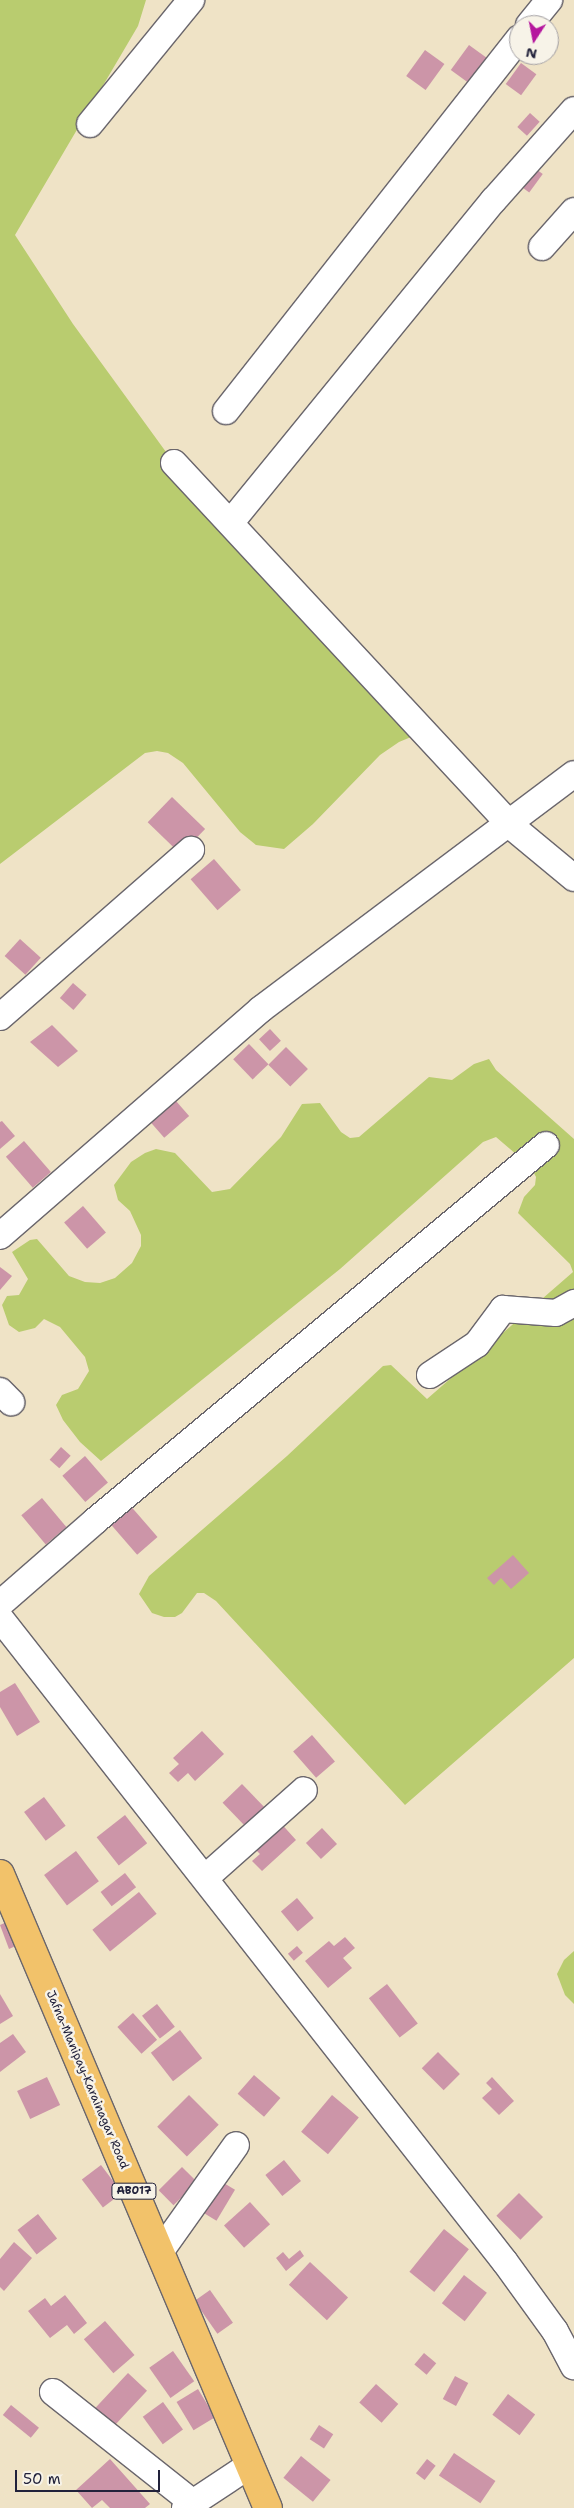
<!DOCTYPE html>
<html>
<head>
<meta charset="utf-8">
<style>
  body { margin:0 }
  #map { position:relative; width:574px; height:2508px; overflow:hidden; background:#efe3c6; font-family:"Shantell Sans",sans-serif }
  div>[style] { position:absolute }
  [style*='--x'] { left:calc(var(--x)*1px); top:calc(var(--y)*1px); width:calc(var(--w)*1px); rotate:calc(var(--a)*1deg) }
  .green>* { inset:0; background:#b9cc6f }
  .building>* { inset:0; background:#cc95a8; transform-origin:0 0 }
  .roads { filter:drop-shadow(1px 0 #6a666c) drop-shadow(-1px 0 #6a666c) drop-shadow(0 1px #6a666c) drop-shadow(0 -1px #6a666c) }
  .minor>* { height:26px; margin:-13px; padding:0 13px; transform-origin:13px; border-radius:13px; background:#fff }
  .major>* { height:28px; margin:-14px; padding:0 14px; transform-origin:14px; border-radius:14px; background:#f2c26a }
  span { translate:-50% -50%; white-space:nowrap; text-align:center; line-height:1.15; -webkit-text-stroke:5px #f7f3e8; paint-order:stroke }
  .shield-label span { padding:1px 4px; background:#f7f3e8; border:1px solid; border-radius:4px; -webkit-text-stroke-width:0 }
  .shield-label { font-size:11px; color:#22223b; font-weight:700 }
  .street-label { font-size:12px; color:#22223b }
  .north { position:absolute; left:509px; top:15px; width:50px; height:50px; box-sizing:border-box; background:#f7f3e8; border:1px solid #a29fa3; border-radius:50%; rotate:191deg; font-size:14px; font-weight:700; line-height:20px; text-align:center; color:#22223b }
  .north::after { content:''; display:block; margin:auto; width:18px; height:22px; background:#b5179e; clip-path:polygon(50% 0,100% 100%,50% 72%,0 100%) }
  .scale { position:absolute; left:15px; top:2470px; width:145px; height:22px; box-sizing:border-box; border:2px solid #22223b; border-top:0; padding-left:6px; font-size:15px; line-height:18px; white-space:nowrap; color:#22223b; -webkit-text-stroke:4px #f7f3e8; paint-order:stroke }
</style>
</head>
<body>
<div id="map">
  <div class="green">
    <div style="clip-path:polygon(0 0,146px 0,138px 26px,15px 235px,73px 324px,174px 463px,423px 732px,399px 742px,380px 755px,313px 824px,284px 849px,256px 845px,240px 832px,183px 763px,168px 753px,157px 751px,145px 753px,0 864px)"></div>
    <div style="clip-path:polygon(489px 1059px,496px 1070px,574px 1139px,574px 1658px,405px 1805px,216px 1601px,204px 1593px,197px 1593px,182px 1613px,175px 1617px,164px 1617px,152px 1613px,139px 1594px,149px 1576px,287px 1456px,383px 1366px,391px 1365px,427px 1399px,573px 1272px,570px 1264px,518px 1213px,524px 1197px,535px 1185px,536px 1177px,531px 1167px,496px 1137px,483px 1142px,340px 1269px,101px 1461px,80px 1442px,63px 1420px,56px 1405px,62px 1395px,78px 1389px,89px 1371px,85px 1357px,60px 1327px,44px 1319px,35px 1328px,19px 1332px,9px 1325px,2px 1305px,7px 1296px,19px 1295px,28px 1279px,12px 1252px,30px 1240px,37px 1239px,69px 1276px,85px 1282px,100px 1283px,115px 1278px,132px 1263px,141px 1246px,141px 1235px,130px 1211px,118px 1200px,114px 1185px,131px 1162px,145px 1153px,156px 1149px,175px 1153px,212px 1192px,230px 1189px,281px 1137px,302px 1104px,320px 1103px,341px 1132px,350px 1138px,359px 1137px,429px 1077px,452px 1080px,474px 1064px)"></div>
    <div style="clip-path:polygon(574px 1951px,574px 2004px,565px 1995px,557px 1974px,564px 1960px)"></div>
  </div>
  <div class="building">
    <div style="left:469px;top:45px;width:26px;height:31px;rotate:36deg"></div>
    <div style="left:425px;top:50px;width:24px;height:32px;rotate:36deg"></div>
    <div style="left:521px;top:63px;width:19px;height:26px;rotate:36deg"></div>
    <div style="left:530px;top:113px;width:13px;height:19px;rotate:42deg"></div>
    <div style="left:529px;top:164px;width:17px;height:23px;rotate:36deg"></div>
    <div style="left:172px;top:797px;width:46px;height:35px;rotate:44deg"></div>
    <div style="left:214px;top:859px;width:41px;height:31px;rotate:49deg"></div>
    <div style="left:20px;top:939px;width:28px;height:23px;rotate:42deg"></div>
    <div style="left:73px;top:983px;width:18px;height:20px;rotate:41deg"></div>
    <div style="clip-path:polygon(52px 1025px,78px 1051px,58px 1067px,30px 1042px)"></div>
    <div style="left:270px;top:1029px;width:16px;height:15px;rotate:47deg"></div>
    <div style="left:249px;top:1044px;width:28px;height:22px;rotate:46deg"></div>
    <div style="left:286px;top:1047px;width:31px;height:25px;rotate:45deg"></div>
    <div style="left:176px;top:1101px;width:20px;height:33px;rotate:49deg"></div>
    <div style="clip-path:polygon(2px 1121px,15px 1136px,0 1149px,0 1122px)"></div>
    <div style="left:24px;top:1141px;width:41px;height:24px;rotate:49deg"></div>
    <div style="left:83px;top:1206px;width:35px;height:25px;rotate:49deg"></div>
    <div style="clip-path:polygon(0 1267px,12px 1276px,0 1290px)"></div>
    <div style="left:61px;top:1447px;width:13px;height:17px;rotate:42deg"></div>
    <div style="left:85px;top:1456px;width:35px;height:30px;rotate:49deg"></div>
    <div style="left:42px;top:1498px;width:38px;height:27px;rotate:50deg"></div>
    <div style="left:128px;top:1503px;width:45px;height:27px;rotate:49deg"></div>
    <div style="clip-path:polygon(513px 1555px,529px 1573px,511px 1589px,501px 1578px,494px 1585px,487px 1578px)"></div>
    <div style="clip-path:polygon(15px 1683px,40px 1722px,17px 1736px,0 1707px,0 1692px)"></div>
    <div style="clip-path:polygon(202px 1731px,224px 1754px,195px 1781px,188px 1773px,178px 1782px,169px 1773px,179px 1764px,173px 1758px)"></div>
    <div style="left:312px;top:1735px;width:35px;height:25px;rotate:49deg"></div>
    <div style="left:242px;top:1784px;width:32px;height:27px;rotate:46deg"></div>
    <div style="left:44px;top:1797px;width:36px;height:25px;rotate:53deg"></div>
    <div style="left:125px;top:1815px;width:36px;height:36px;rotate:52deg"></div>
    <div style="clip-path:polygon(278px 1820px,296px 1840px,262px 1871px,252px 1861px,260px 1854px,251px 1845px)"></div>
    <div style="left:322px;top:1828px;width:22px;height:22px;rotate:47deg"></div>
    <div style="left:76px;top:1851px;width:38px;height:40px;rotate:53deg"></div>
    <div style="left:125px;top:1873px;width:18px;height:31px;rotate:52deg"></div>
    <div style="left:139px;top:1892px;width:28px;height:60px;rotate:51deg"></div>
    <div style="left:297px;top:1898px;width:26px;height:21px;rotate:50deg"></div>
    <div style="clip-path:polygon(9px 1921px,20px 1944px,9px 1949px,0 1925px)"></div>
    <div style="clip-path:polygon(345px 1937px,355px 1948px,343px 1958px,352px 1968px,328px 1988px,305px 1961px,329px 1941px,334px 1946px)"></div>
    <div style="left:297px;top:1946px;width:9px;height:12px;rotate:49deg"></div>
    <div style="left:387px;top:1984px;width:50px;height:23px;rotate:52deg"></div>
    <div style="clip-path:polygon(0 1994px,13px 2016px,0 2024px)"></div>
    <div style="left:157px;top:2004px;width:29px;height:19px;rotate:52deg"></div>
    <div style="left:133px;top:2013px;width:36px;height:21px;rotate:48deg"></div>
    <div style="left:180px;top:2030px;width:36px;height:37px;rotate:52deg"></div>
    <div style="clip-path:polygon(13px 2034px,26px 2052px,0 2072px,0 2043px)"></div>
    <div style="left:438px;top:2052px;width:31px;height:23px;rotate:45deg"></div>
    <div style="left:254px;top:2075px;width:35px;height:25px;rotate:41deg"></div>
    <div style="left:47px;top:2077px;width:31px;height:33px;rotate:65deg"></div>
    <div style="clip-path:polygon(492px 2077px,514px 2101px,499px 2115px,482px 2098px,492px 2089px,486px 2083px)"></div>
    <div style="left:189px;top:2095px;width:42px;height:45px;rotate:45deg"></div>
    <div style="left:332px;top:2095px;width:35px;height:48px;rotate:40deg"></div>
    <div style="left:284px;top:2160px;width:27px;height:24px;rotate:51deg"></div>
    <div style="left:101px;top:2165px;width:35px;height:24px;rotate:53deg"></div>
    <div style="left:182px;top:2167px;width:21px;height:33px;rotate:45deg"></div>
    <div style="left:217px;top:2179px;width:21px;height:36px;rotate:31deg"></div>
    <div style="left:519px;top:2193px;width:34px;height:32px;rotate:45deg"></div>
    <div style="left:250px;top:2202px;width:30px;height:35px;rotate:48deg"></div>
    <div style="left:38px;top:2214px;width:31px;height:26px;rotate:52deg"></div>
    <div style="left:444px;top:2229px;width:32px;height:55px;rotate:39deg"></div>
    <div style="clip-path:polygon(14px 2242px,32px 2258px,4px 2291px,0 2287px,0 2259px)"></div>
    <div style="clip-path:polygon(300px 2250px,304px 2256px,286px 2271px,276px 2258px,283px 2252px,289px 2259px)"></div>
    <div style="left:310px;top:2262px;width:52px;height:31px;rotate:43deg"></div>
    <div style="left:464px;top:2275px;width:29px;height:36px;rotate:38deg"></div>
    <div style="left:210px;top:2290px;width:40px;height:19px;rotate:55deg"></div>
    <div style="clip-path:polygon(65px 2295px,87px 2323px,74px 2334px,67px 2325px,50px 2338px,28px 2311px,45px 2298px,51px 2306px)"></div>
    <div style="left:105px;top:2321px;width:45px;height:28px;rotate:49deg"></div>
    <div style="left:173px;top:2351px;width:37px;height:29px;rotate:55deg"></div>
    <div style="left:424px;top:2353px;width:16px;height:15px;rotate:40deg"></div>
    <div style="left:128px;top:2373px;width:26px;height:50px;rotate:43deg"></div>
    <div style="left:455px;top:2376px;width:15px;height:26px;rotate:28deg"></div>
    <div style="left:376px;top:2384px;width:30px;height:25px;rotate:42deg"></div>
    <div style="left:198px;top:2389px;width:33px;height:25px;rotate:59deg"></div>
    <div style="left:508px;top:2394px;width:34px;height:26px;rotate:37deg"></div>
    <div style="left:163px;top:2402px;width:34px;height:25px;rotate:54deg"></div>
    <div style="left:11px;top:2405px;width:36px;height:13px;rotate:39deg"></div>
    <div style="left:319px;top:2425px;width:17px;height:17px;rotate:33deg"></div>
    <div style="left:454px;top:2453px;width:50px;height:27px;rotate:34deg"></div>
    <div style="left:301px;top:2456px;width:38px;height:28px;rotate:39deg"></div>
    <div style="clip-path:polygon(110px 2459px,150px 2504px,145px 2508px,110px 2508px,102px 2500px,92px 2508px,76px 2490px)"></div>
    <div style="left:427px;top:2459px;width:11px;height:18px;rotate:38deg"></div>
  </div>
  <div class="roads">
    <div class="minor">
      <div style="--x:529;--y:25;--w:32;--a:-51"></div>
      <div style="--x:90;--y:124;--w:160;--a:-50.8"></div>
      <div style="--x:542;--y:247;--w:48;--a:-48.4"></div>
      <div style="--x:226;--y:411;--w:474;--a:-51.8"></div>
      <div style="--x:174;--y:463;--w:494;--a:47.1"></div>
      <div style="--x:510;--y:825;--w:83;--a:39.6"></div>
      <div style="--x:231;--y:522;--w:416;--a:-50.8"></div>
      <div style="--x:494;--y:200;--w:120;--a:-48.4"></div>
      <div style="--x:0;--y:1017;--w:254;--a:-41.2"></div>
      <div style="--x:0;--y:1236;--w:346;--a:-41"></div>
      <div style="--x:261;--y:1009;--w:391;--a:-36.9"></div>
      <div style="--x:430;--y:1375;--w:56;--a:-33.4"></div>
      <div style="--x:477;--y:1344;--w:44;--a:-53.4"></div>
      <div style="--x:503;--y:1309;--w:53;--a:4.3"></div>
      <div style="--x:556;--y:1313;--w:21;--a:-29"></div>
      <div style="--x:0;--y:1391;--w:16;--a:45"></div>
      <div style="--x:0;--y:1604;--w:126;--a:-41.1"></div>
      <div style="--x:95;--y:1521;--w:587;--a:-39.82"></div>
      <div style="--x:0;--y:1618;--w:818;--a:51.9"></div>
      <div style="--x:505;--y:2262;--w:85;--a:54.1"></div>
      <div style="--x:555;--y:2331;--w:40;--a:62"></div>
      <div style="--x:205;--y:1878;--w:132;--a:-41.6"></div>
      <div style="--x:160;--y:2252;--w:131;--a:-54.6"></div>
      <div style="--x:53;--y:2392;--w:179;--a:38.4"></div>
      <div style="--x:185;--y:2508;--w:78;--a:-33.5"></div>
    </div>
    <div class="major">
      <div style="--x:0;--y:1874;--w:688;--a:67.09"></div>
    </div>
  </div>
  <div class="shield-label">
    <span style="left:134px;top:2191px">AB017</span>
  </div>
  <div class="street-label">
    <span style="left:87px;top:2080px;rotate:67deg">Jafna-Manipay-Karainagar Road</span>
  </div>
  <div class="north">N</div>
  <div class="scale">50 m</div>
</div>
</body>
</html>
